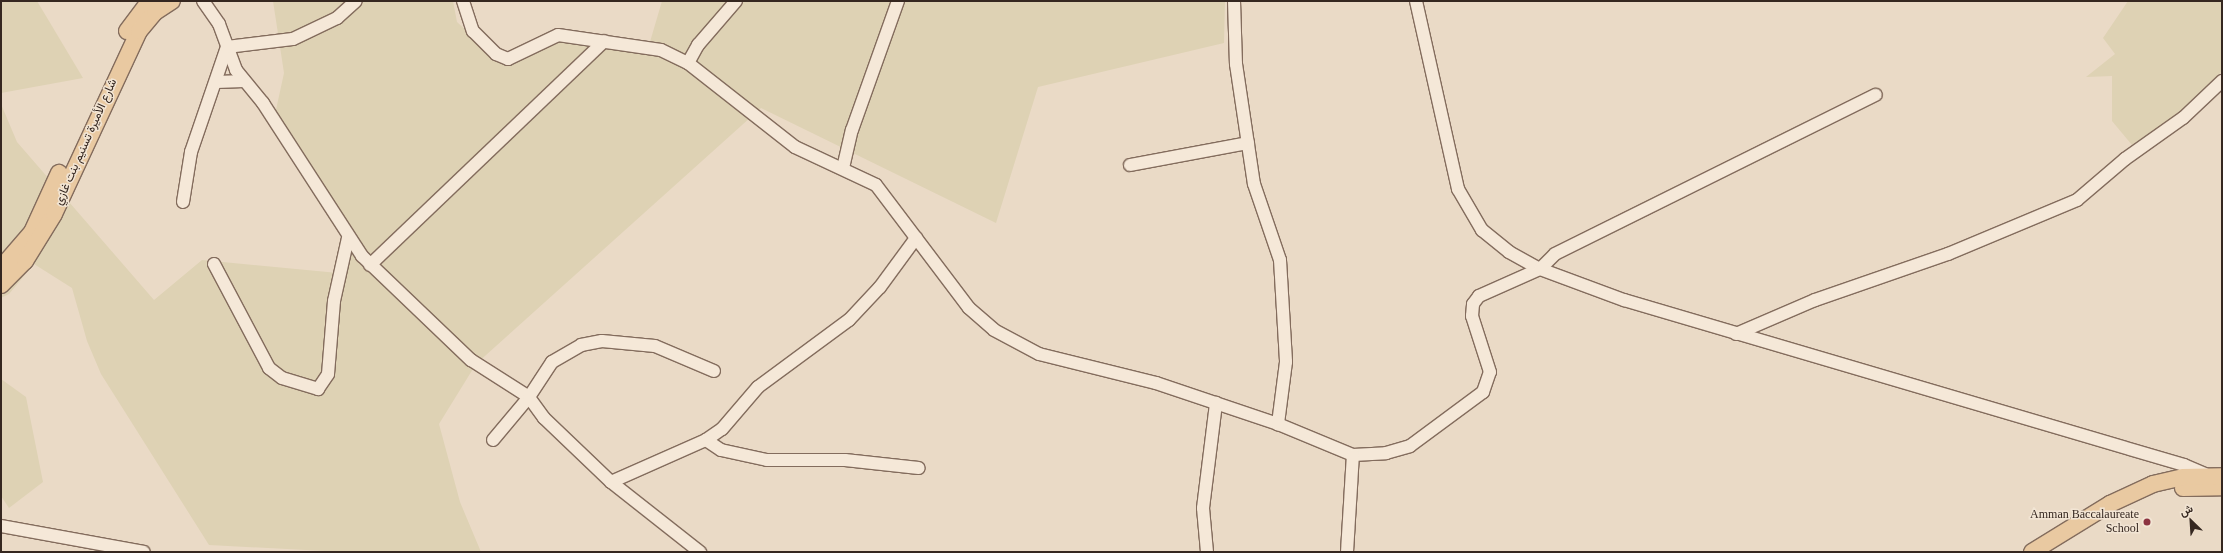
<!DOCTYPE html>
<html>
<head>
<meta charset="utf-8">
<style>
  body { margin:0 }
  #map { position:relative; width:2223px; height:553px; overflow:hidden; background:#eadac6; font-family:"Times New Roman",Vazirmatn,serif }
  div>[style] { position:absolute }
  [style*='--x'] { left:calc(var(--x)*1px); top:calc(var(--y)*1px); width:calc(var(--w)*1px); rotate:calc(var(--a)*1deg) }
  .farmland>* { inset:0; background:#ded2b4 }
  .roads { filter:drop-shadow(1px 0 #836c5d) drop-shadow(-1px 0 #836c5d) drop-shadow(0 1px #836c5d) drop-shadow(0 -1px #836c5d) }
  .minor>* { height:12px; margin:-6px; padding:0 6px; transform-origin:6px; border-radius:6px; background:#f5e8d8 }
  .major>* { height:16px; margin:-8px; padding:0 8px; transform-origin:8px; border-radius:8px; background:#e9c9a1 }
  .dots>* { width:11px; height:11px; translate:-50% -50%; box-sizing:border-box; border:2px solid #f2e5d4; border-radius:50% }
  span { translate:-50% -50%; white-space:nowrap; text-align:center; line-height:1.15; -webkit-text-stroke:3px #f2e5d4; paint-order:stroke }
  .street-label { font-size:12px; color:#352720 }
  .poi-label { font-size:12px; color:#352720 }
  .right { translate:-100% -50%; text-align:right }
  .frame { position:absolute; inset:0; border:2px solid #352720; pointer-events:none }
  .north { position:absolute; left:2171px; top:501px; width:40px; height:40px; -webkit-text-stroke:3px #f2e5d4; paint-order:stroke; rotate:335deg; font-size:11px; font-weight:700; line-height:16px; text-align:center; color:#352720 }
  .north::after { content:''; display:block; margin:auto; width:14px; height:18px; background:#352720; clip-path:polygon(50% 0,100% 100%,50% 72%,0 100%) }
</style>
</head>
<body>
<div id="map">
  <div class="farmland">
    <div style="clip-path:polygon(1px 1px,37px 1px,83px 78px,1px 93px)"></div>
    <div style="clip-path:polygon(273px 1px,453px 1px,457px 22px,498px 60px,555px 37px,647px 52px,662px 1px,1225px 1px,1224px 43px,1038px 87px,996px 223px,761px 108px,476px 364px,439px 424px,460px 502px,481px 552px,344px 552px,209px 545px,101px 374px,87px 341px,72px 288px,34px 264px,9px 294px,1px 298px,1px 104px,17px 142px,154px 300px,202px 260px,338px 273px,348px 231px,274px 119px,284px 73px)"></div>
    <div style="clip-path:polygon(2128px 1px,2222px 1px,2222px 71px,2192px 104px,2132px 145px,2112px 121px,2112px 76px,2086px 77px,2115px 54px,2103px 38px)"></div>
    <div style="clip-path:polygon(1px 379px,26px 397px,43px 482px,9px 508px,1px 496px)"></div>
  </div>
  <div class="roads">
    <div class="minor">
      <div style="--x:203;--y:1;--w:28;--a:55"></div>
      <div style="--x:219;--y:24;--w:49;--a:69.7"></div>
      <div style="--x:236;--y:70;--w:43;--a:50.7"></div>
      <div style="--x:263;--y:103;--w:182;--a:57.1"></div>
      <div style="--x:362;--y:256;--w:151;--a:43.7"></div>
      <div style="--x:471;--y:360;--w:69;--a:32.5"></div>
      <div style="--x:529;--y:397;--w:56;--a:129.9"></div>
      <div style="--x:463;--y:1;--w:32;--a:72"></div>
      <div style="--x:473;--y:31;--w:33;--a:45"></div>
      <div style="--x:496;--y:54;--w:13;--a:23"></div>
      <div style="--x:508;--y:59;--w:55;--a:-25.6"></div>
      <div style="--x:558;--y:35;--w:104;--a:8.3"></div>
      <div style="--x:661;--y:50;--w:30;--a:26"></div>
      <div style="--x:688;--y:63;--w:136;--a:38.1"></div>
      <div style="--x:795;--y:147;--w:89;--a:25.1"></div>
      <div style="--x:876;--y:185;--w:154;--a:52.9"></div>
      <div style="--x:969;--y:308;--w:33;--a:41"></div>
      <div style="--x:994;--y:330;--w:51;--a:28.1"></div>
      <div style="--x:1039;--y:354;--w:121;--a:13.9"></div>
      <div style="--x:1156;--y:383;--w:129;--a:18.6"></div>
      <div style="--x:1278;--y:424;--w:81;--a:22.5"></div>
      <div style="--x:1353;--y:455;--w:33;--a:-3"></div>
      <div style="--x:1386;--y:453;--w:25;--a:-16"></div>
      <div style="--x:1410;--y:446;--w:91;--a:-36.5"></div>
      <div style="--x:1483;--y:392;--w:21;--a:-71"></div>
      <div style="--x:1490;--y:372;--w:59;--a:-107.8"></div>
      <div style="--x:1472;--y:316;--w:12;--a:-85"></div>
      <div style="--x:1473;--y:304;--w:10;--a:-53"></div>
      <div style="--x:1479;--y:296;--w:67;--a:-23.9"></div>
      <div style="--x:1540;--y:269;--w:21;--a:-45"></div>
      <div style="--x:1555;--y:254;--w:358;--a:-26.4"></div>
      <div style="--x:1234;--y:1;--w:63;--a:88.2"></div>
      <div style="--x:1236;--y:64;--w:121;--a:81.5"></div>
      <div style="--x:1254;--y:184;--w:80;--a:71.1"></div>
      <div style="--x:1280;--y:260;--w:102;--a:86.6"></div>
      <div style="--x:1286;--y:362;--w:63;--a:97.4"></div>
      <div style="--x:1416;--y:1;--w:193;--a:77.4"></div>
      <div style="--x:1458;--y:189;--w:48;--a:59.7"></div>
      <div style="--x:1482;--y:230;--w:35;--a:39"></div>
      <div style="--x:1509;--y:252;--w:35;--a:29"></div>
      <div style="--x:1540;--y:269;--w:90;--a:20.3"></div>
      <div style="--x:1624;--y:300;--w:584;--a:16.42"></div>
      <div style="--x:2184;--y:465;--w:28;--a:23"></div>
      <div style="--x:688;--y:63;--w:21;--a:-61"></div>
      <div style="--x:698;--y:45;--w:58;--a:-49.2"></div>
      <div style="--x:216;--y:82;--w:28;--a:-2"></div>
      <div style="--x:1130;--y:165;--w:120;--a:-10.6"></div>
      <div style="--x:843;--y:168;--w:39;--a:-77"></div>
      <div style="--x:852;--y:130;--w:137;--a:-70.4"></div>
      <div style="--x:183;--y:202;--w:51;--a:-80.9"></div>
      <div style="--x:191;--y:152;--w:111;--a:-71.1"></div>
      <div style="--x:227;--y:47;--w:66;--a:-6.9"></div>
      <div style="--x:293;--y:39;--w:49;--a:-25.5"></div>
      <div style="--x:337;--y:18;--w:25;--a:-42"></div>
      <div style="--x:214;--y:264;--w:118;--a:62.1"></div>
      <div style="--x:269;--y:368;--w:16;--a:38"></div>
      <div style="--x:282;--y:378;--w:38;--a:17"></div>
      <div style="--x:318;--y:389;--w:18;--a:-56"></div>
      <div style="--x:328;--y:374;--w:73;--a:-85.3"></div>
      <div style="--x:334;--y:301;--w:65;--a:-77.5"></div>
      <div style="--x:370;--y:265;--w:324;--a:-43.7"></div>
      <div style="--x:1736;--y:334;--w:86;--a:-23.3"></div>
      <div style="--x:1815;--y:300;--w:141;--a:-19.1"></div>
      <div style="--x:1948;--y:254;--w:140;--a:-22.7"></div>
      <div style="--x:2077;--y:200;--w:63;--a:-40.5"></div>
      <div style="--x:2125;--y:159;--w:71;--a:-35.3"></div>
      <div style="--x:2183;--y:118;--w:54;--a:-43.5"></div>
      <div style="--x:706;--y:440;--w:19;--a:-35"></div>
      <div style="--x:722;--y:429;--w:55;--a:-49.4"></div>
      <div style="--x:758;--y:387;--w:113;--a:-36.4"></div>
      <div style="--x:849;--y:320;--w:45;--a:-46.8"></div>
      <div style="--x:880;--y:287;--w:61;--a:-53.7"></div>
      <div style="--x:611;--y:482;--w:104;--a:-23.9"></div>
      <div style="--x:706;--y:440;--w:18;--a:34"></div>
      <div style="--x:721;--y:450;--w:47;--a:12.3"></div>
      <div style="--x:767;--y:460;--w:78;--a:0"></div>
      <div style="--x:845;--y:460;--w:74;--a:6.2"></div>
      <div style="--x:1;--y:526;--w:145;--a:10.3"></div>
      <div style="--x:700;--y:552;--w:113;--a:-141.8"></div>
      <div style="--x:611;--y:482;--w:93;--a:-136.3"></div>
      <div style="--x:544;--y:418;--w:26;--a:-126"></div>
      <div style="--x:529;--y:397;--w:42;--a:-56.7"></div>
      <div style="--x:552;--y:362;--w:34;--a:-30"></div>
      <div style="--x:581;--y:345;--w:21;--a:-11"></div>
      <div style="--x:602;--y:341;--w:53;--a:5.4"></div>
      <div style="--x:655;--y:346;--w:64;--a:23"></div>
      <div style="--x:1207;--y:552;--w:44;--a:-95.2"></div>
      <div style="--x:1203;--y:508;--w:106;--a:-82.9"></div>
      <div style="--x:1347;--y:552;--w:97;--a:-86.5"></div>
    </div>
    <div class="major">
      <div style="--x:127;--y:31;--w:38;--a:-53"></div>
      <div style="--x:1;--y:268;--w:48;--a:-49.3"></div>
      <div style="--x:32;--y:232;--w:65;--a:-65.4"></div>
      <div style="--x:1;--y:285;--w:34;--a:-45"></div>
      <div style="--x:25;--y:261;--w:55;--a:-58.3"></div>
      <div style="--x:54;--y:214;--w:202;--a:-65.1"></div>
      <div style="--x:139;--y:31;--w:25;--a:-50"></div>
      <div style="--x:155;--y:12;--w:20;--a:-33"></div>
      <div style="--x:2183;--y:488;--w:39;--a:-1"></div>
      <div style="--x:2032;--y:552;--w:92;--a:-31.6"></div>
      <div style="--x:2110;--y:504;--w:47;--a:-24.9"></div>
      <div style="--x:2153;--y:484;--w:31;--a:-13"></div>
      <div style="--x:2183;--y:477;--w:39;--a:-1"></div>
    </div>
  </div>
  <div class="dots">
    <div style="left:2147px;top:522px;background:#8c3340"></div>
  </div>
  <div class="street-label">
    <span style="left:86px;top:142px;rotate:-66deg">شارع الأميرة تسنيم بنت غازي</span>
  </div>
  <div class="poi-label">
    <span class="right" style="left:2139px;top:522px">Amman Baccalaureate<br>School</span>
  </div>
  <div class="frame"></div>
  <div class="north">ش</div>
</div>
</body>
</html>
